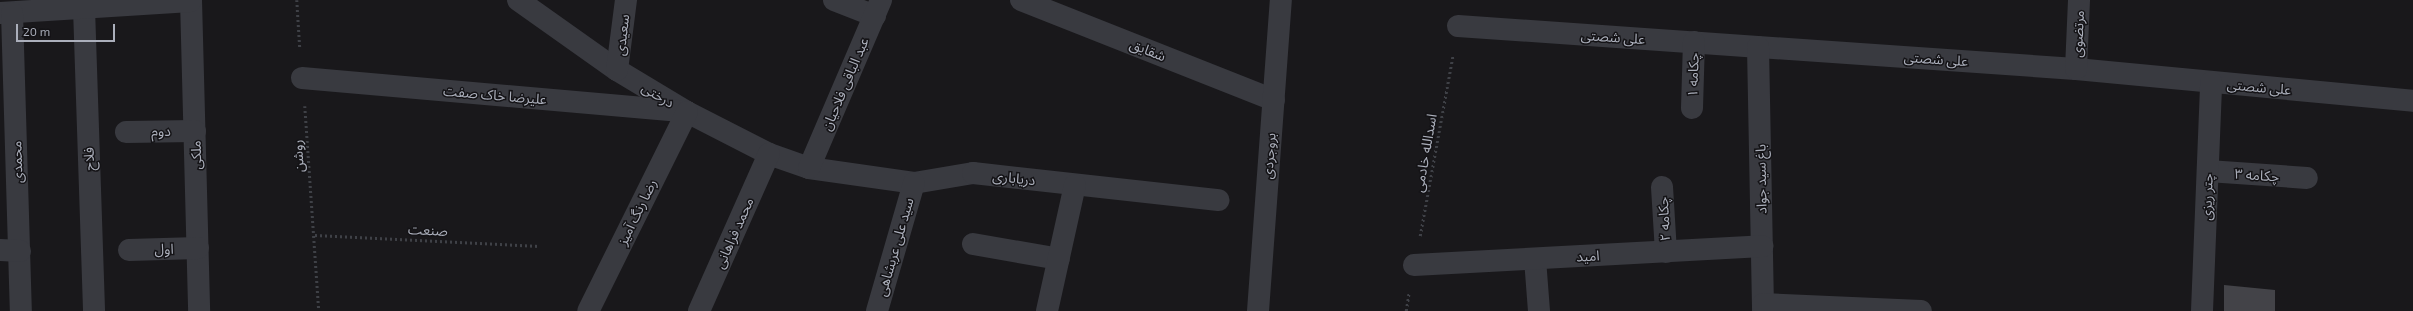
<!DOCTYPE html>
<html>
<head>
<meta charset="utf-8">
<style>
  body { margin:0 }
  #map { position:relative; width:2413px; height:311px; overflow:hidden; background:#19181b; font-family:"Exo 2","Noto Sans Arabic",sans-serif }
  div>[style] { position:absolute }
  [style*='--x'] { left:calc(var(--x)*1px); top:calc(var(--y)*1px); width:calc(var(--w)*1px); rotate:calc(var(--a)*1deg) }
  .building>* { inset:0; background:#434348 }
  .path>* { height:2.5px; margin-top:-1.25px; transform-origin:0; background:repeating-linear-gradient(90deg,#3f4147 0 2px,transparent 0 5px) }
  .minor>* { height:22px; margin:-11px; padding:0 11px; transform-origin:11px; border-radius:11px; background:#393a40 }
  span { translate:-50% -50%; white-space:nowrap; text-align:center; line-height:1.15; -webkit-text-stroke:3px #141316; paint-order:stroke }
  .street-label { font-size:14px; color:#abafbb }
  .scale { position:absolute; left:16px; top:24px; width:99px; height:18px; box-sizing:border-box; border:2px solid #abafbb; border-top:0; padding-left:5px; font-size:12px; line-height:14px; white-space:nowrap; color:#abafbb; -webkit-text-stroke:3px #141316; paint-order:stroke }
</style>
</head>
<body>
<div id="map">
  <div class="building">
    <div style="clip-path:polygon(2224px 285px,2275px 290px,2275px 311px,2224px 311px)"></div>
  </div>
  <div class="path">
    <div style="--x:297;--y:0;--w:49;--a:86.5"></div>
    <div style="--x:305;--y:106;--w:205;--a:86.1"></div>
    <div style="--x:315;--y:235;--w:225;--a:2.8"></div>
    <div style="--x:1420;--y:236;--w:185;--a:-79.7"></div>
    <div style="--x:1406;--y:311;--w:19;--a:-81"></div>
  </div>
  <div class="minor">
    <div style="--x:191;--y:0;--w:311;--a:88.5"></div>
    <div style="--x:518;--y:0;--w:121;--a:35.3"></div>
    <div style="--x:617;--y:70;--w:82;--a:31"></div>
    <div style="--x:687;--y:112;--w:92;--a:27.1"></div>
    <div style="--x:769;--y:154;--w:42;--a:19.3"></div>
    <div style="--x:809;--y:168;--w:106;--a:8.1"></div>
    <div style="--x:914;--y:183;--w:60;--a:-9.6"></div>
    <div style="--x:973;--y:173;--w:247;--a:6.3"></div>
    <div style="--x:834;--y:0;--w:44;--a:21.3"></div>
    <div style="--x:1021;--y:0;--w:272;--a:21.6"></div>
    <div style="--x:84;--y:8;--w:303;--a:88.1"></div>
    <div style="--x:0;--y:13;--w:191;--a:-3.6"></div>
    <div style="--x:12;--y:13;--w:298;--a:88.3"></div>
    <div style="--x:1458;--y:26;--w:619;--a:3.98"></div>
    <div style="--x:2076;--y:69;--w:339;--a:5.4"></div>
    <div style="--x:1758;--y:47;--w:264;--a:88.9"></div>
    <div style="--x:2076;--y:69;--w:69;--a:-87.5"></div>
    <div style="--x:617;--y:70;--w:71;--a:-82.7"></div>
    <div style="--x:302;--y:78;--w:386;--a:5"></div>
    <div style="--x:687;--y:112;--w:222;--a:116.4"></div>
    <div style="--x:1692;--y:108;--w:66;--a:-88.3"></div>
    <div style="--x:126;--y:132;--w:69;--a:-0.8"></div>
    <div style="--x:809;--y:168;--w:183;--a:-66.8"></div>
    <div style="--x:2208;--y:171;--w:99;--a:4"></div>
    <div style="--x:1662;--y:187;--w:65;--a:86.5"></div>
    <div style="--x:973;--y:244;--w:87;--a:9.9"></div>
    <div style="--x:0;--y:250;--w:20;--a:3"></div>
    <div style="--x:129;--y:250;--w:69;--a:-1.7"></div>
    <div style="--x:1535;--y:259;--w:52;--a:85.6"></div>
    <div style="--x:1414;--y:265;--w:349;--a:-3.1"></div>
    <div style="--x:1763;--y:304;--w:158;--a:2.5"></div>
    <div style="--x:699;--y:311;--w:172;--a:-66"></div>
    <div style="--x:877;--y:311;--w:133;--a:-73.9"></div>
    <div style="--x:1047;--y:311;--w:129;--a:-77.5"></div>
    <div style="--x:1258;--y:311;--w:312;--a:-85.8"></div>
    <div style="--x:2202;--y:311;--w:229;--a:-87.7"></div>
  </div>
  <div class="street-label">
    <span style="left:2078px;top:34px;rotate:-87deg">مرتضوی</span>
    <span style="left:622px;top:35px;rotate:-83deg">سعیدی</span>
    <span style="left:1613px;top:37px;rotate:4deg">علی شصتی</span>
    <span style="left:1148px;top:50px;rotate:22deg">شقایق</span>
    <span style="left:1936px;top:59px;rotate:4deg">علی شصتی</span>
    <span style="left:1693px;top:75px;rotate:-88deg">چکامه ۱</span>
    <span style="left:845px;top:84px;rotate:-67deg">عبد الباقی فلاحیان</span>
    <span style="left:2259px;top:87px;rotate:5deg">علی شصتی</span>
    <span style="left:495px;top:95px;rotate:5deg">علیرضا خاک صفت</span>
    <span style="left:658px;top:95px;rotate:31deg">درختی</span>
    <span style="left:161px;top:131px;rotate:-1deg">دوم</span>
    <span style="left:1425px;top:153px;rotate:-80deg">اسدالله خادمی</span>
    <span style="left:196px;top:155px;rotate:-91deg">ملکی</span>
    <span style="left:298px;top:156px;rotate:-94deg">روشن</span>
    <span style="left:1269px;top:156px;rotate:-86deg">بروجردی</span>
    <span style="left:89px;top:159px;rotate:-92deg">فلاح</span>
    <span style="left:17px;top:162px;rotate:-92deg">محمدی</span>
    <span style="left:2257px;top:175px;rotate:4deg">چکامه ۳</span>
    <span style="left:1014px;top:178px;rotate:6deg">دریاباری</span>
    <span style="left:1761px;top:179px;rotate:-91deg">باغ سید جواد</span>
    <span style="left:2207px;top:197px;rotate:-88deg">چتر ریزی</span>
    <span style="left:637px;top:212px;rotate:-64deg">رضا رنگ آمیز</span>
    <span style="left:1664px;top:219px;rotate:-93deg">چکامه ۲</span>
    <span style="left:428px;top:230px;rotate:3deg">صنعت</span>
    <span style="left:734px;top:233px;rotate:-66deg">محمد فراهانی</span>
    <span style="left:895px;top:247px;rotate:-74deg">سید علی عربشاهی</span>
    <span style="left:164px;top:249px;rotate:-1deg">اول</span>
    <span style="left:1588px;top:256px;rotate:-3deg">امید</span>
  </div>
  <div class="scale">20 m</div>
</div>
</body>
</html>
